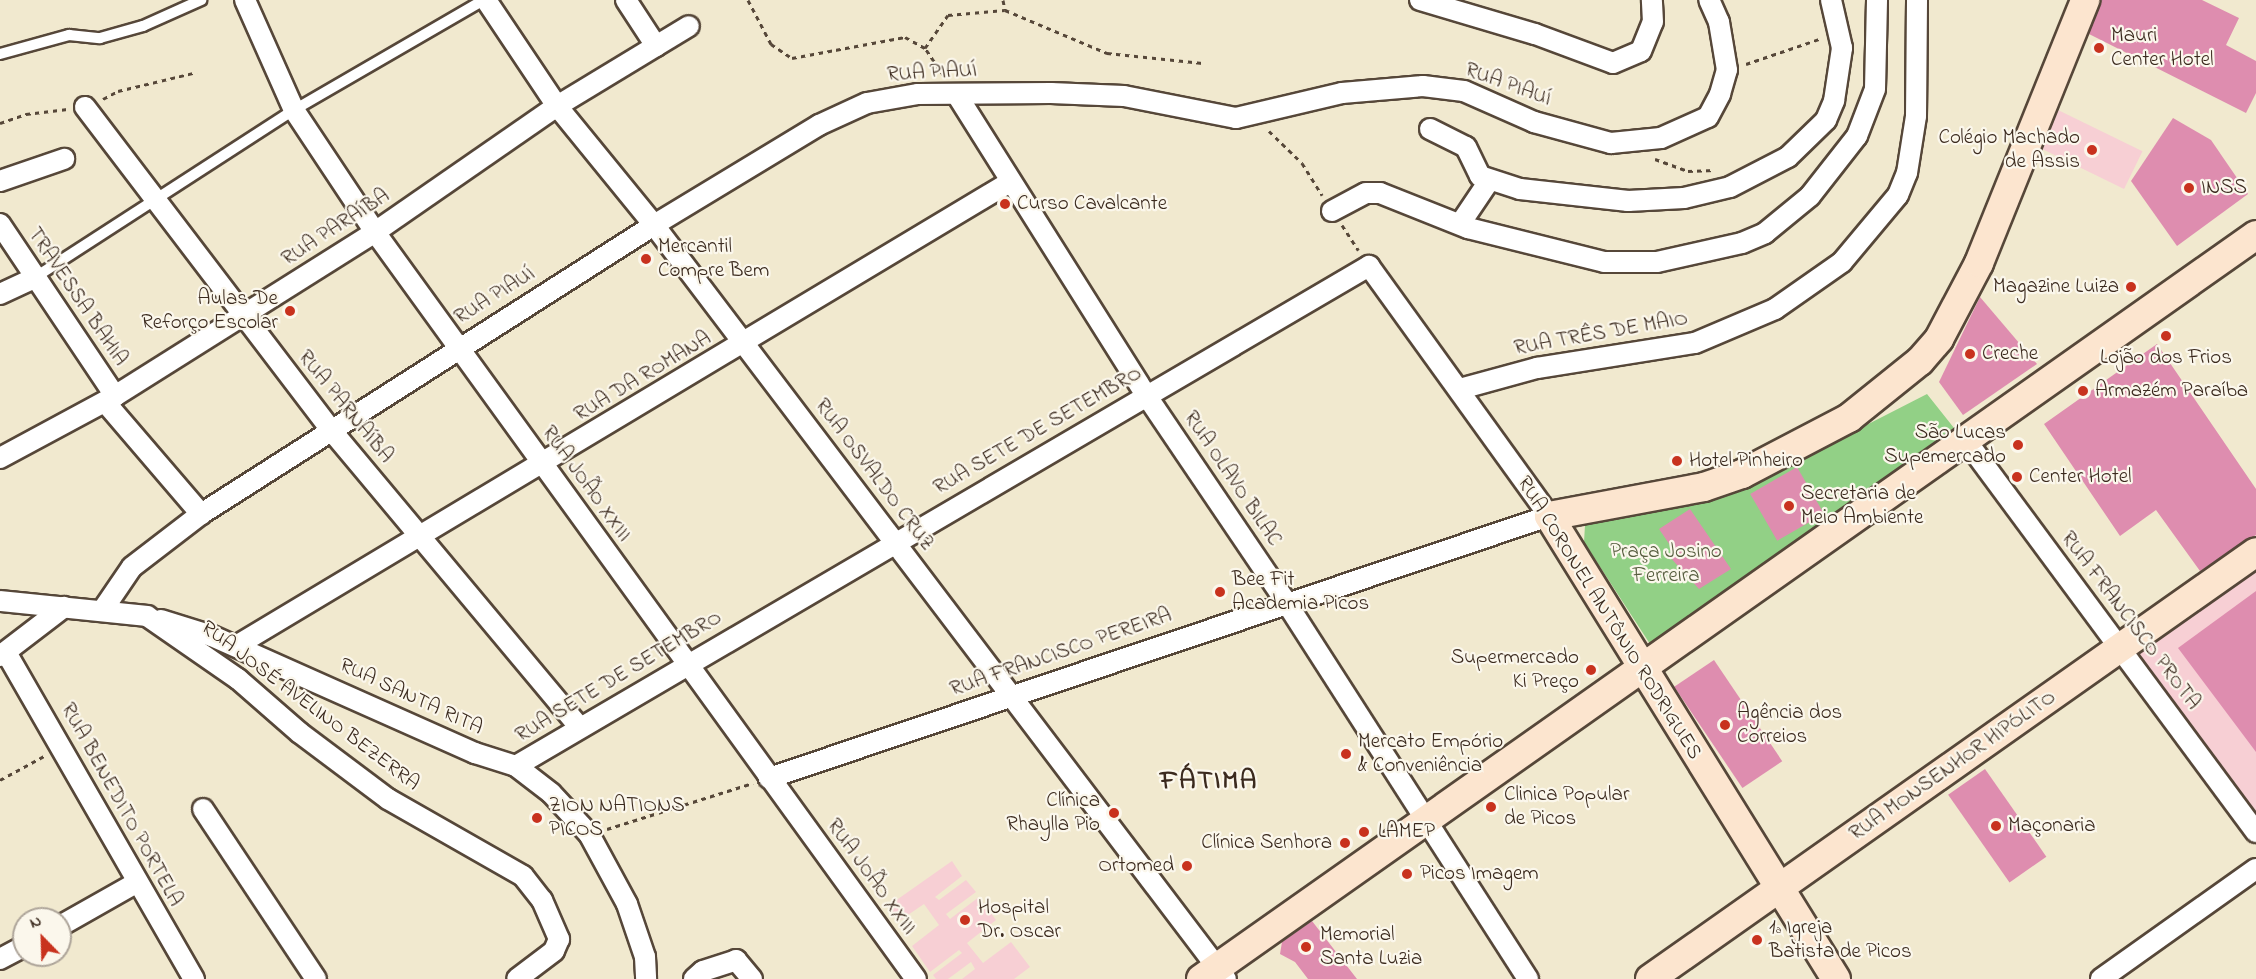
<!DOCTYPE html>
<html>
<head>
<meta charset="utf-8">
<style>
  body { margin:0 }
  #map { position:relative; width:2256px; height:979px; overflow:hidden; background:#f1e9cf; font-family:"Indie Flower",sans-serif }
  div>[style] { position:absolute }
  [style*='--x'] { left:calc(var(--x)*1px); top:calc(var(--y)*1px); width:calc(var(--w)*1px); rotate:calc(var(--a)*1deg) }
  .built>* { inset:0; background:#f7cfd4; transform-origin:0 0 }
  .green>* { inset:0; background:#92d086 }
  .building>* { inset:0; background:#de8daf; transform-origin:0 0 }
  .path>* { height:3px; margin-top:-1.5px; transform-origin:0; background:repeating-linear-gradient(90deg,#564739 0 4.5px,transparent 0 9px) }
  .roads { filter:drop-shadow(2px 0 #564739) drop-shadow(-2px 0 #564739) drop-shadow(0 2px #564739) drop-shadow(0 -2px #564739) }
  .lane>* { height:10px; margin:-5px; padding:0 5px; transform-origin:5px; border-radius:5px; background:#fff }
  .street>* { height:20px; margin:-10px; padding:0 10px; transform-origin:10px; border-radius:10px; background:#fff }
  .secondary>* { height:28px; margin:-14px; padding:0 14px; transform-origin:14px; border-radius:14px; background:#fce5cf }
  .dots>* { width:16px; height:16px; translate:-50% -50%; box-sizing:border-box; border:3px solid #fbf7ec; border-radius:50% }
  span { translate:-50% -50%; white-space:nowrap; text-align:center; line-height:1.15; -webkit-text-stroke:4.5px #fbf7ec; paint-order:stroke }
  .poi-label { font-size:21px; color:#3b2a1e }
  .left { translate:0 -50%; text-align:left }
  .right { translate:-100% -50%; text-align:right }
  .street-label { font-size:21px; color:#3b2a1e }
  .park-label { font-size:21px; color:#555c3d }
  .district-label { font-size:27px; color:#3b2a1e; font-weight:700; letter-spacing:1.5px }
  .north { position:absolute; left:12px; top:907px; width:60px; height:60px; box-sizing:border-box; background:#fbf7ec; border:2px solid #aea59a; border-radius:50%; rotate:337deg; font-size:16px; font-weight:700; line-height:24px; text-align:center; color:#3b2a1e }
  .north::after { content:''; display:block; margin:auto; width:21px; height:27px; background:#c8321e; clip-path:polygon(50% 0,100% 100%,50% 72%,0 100%) }
</style>
</head>
<body>
<div id="map">
  <div class="built">
    <div style="left:2058px;top:110px;width:94px;height:42px;rotate:26deg"></div>
    <div style="clip-path:polygon(2256px 569px,2256px 816px,2135px 653px)"></div>
    <div style="clip-path:polygon(952px 861px,962px 876px,935px 897px,939px 900px,966px 880px,976px 892px,946px 914px,950px 919px,979px 897px,996px 920px,967px 943px,983px 963px,1011px 942px,1030px 967px,1014px 979px,962px 979px,975px 969px,971px 962px,948px 979px,936px 979px,933px 975px,962px 953px,959px 950px,930px 972px,912px 946px,939px 925px,924px 904px,899px 921px,888px 906px)"></div>
  </div>
  <div class="green">
    <div style="clip-path:polygon(1927px 394px,1954px 428px,1650px 644px,1584px 542px,1585px 525px,1761px 479px)"></div>
  </div>
  <div class="building">
    <div style="clip-path:polygon(2101px 0,2202px 0,2239px 18px,2226px 45px,2256px 61px,2256px 93px,2246px 113px,2089px 34px)"></div>
    <div style="clip-path:polygon(2173px 118px,2211px 140px,2248px 194px,2177px 246px,2131px 181px)"></div>
    <div style="clip-path:polygon(1980px 297px,2037px 364px,1963px 415px,1939px 382px)"></div>
    <div style="clip-path:polygon(2157px 344px,2256px 489px,2256px 535px,2200px 571px,2156px 510px,2120px 536px,2044px 424px)"></div>
    <div style="left:1797px;top:467px;width:54px;height:54px;rotate:60deg"></div>
    <div style="clip-path:polygon(1690px 509px,1731px 569px,1699px 589px,1668px 555px,1674px 551px,1659px 529px)"></div>
    <div style="clip-path:polygon(2256px 591px,2256px 752px,2178px 648px)"></div>
    <div style="left:1714px;top:660px;width:122px;height:48px;rotate:56deg"></div>
    <div style="left:1985px;top:769px;width:107px;height:45px;rotate:55deg"></div>
    <div style="clip-path:polygon(1312px 921px,1357px 979px,1308px 979px,1295px 962px,1280px 954px,1282px 942px)"></div>
  </div>
  <div class="path">
    <div style="--x:748;--y:0;--w:50;--a:62.4"></div>
    <div style="--x:771;--y:44;--w:25;--a:34"></div>
    <div style="--x:792;--y:58;--w:115;--a:-10.5"></div>
    <div style="--x:905;--y:37;--w:23;--a:29"></div>
    <div style="--x:1003;--y:0;--w:10;--a:79"></div>
    <div style="--x:1746;--y:64;--w:80;--a:-18.9"></div>
    <div style="--x:944;--y:76;--w:34;--a:-124"></div>
    <div style="--x:925;--y:48;--w:40;--a:-55.1"></div>
    <div style="--x:948;--y:15;--w:57;--a:-5"></div>
    <div style="--x:1005;--y:10;--w:111;--a:22.9"></div>
    <div style="--x:1107;--y:53;--w:96;--a:6"></div>
    <div style="--x:103;--y:99;--w:17;--a:-28"></div>
    <div style="--x:118;--y:91;--w:81;--a:-13.5"></div>
    <div style="--x:0;--y:123;--w:28;--a:-19"></div>
    <div style="--x:26;--y:114;--w:42;--a:-6.8"></div>
    <div style="--x:1269;--y:131;--w:46;--a:44.1"></div>
    <div style="--x:1302;--y:163;--w:38;--a:58"></div>
    <div style="--x:1655;--y:159;--w:35;--a:20"></div>
    <div style="--x:1688;--y:171;--w:27;--a:-2"></div>
    <div style="--x:1342;--y:225;--w:30;--a:57"></div>
    <div style="--x:0;--y:780;--w:52;--a:-28.5"></div>
    <div style="--x:607;--y:829;--w:153;--a:-17.5"></div>
  </div>
  <div class="roads">
    <div class="lane">
      <div style="--x:0;--y:54;--w:72;--a:-15.4"></div>
      <div style="--x:69;--y:35;--w:31;--a:6"></div>
      <div style="--x:100;--y:38;--w:45;--a:-15.6"></div>
      <div style="--x:143;--y:26;--w:64;--a:-24.1"></div>
      <div style="--x:34;--y:278;--w:310;--a:-32.9"></div>
      <div style="--x:294;--y:110;--w:220;--a:-30.1"></div>
    </div>
    <div class="street">
      <div style="--x:245;--y:0;--w:120;--a:66"></div>
      <div style="--x:294;--y:110;--w:146;--a:56.4"></div>
      <div style="--x:375;--y:232;--w:922;--a:54.09"></div>
      <div style="--x:486;--y:0;--w:128;--a:56.2"></div>
      <div style="--x:557;--y:106;--w:154;--a:50.8"></div>
      <div style="--x:654;--y:225;--w:946;--a:52.82"></div>
      <div style="--x:626;--y:0;--w:55;--a:56.9"></div>
      <div style="--x:1420;--y:0;--w:120;--a:16.5"></div>
      <div style="--x:1535;--y:34;--w:83;--a:20.4"></div>
      <div style="--x:1613;--y:63;--w:30;--a:-23"></div>
      <div style="--x:1641;--y:51;--w:31;--a:-68"></div>
      <div style="--x:1653;--y:22;--w:22;--a:-93"></div>
      <div style="--x:957;--y:95;--w:355;--a:57.8"></div>
      <div style="--x:1146;--y:395;--w:250;--a:55.9"></div>
      <div style="--x:1286;--y:602;--w:448;--a:57.3"></div>
      <div style="--x:85;--y:107;--w:406;--a:52.7"></div>
      <div style="--x:331;--y:430;--w:387;--a:50.1"></div>
      <div style="--x:1430;--y:129;--w:40;--a:26.6"></div>
      <div style="--x:1466;--y:147;--w:32;--a:64"></div>
      <div style="--x:1480;--y:176;--w:42;--a:18"></div>
      <div style="--x:1520;--y:189;--w:109;--a:6.3"></div>
      <div style="--x:1628;--y:201;--w:56;--a:-3.1"></div>
      <div style="--x:1684;--y:198;--w:47;--a:-13.4"></div>
      <div style="--x:1730;--y:187;--w:65;--a:-27.3"></div>
      <div style="--x:1788;--y:157;--w:53;--a:-44.2"></div>
      <div style="--x:1826;--y:120;--w:21;--a:-67"></div>
      <div style="--x:1834;--y:101;--w:54;--a:-81.4"></div>
      <div style="--x:1842;--y:48;--w:49;--a:-102.9"></div>
      <div style="--x:0;--y:181;--w:68;--a:-19"></div>
      <div style="--x:1332;--y:211;--w:38;--a:-28"></div>
      <div style="--x:1366;--y:193;--w:14;--a:0"></div>
      <div style="--x:1380;--y:193;--w:95;--a:21.7"></div>
      <div style="--x:1468;--y:228;--w:140;--a:14"></div>
      <div style="--x:1604;--y:262;--w:53;--a:0"></div>
      <div style="--x:1657;--y:262;--w:87;--a:-12.6"></div>
      <div style="--x:1742;--y:243;--w:25;--a:-23"></div>
      <div style="--x:1765;--y:233;--w:58;--a:-39.4"></div>
      <div style="--x:1810;--y:196;--w:76;--a:-51.9"></div>
      <div style="--x:1857;--y:136;--w:50;--a:-69"></div>
      <div style="--x:1875;--y:89;--w:89;--a:-88.7"></div>
      <div style="--x:0;--y:224;--w:207;--a:56.2"></div>
      <div style="--x:1460;--y:224;--w:52;--a:-56"></div>
      <div style="--x:0;--y:294;--w:38;--a:-25"></div>
      <div style="--x:1460;--y:389;--w:80;--a:-15.3"></div>
      <div style="--x:1537;--y:368;--w:160;--a:-9"></div>
      <div style="--x:1695;--y:343;--w:87;--a:-23"></div>
      <div style="--x:1775;--y:309;--w:82;--a:-35"></div>
      <div style="--x:1842;--y:262;--w:87;--a:-50.1"></div>
      <div style="--x:1898;--y:195;--w:24;--a:-68"></div>
      <div style="--x:1907;--y:173;--w:58;--a:-81"></div>
      <div style="--x:1916;--y:116;--w:116;--a:-89.5"></div>
      <div style="--x:105;--y:402;--w:148;--a:49.4"></div>
      <div style="--x:1965;--y:439;--w:489;--a:53.5"></div>
      <div style="--x:0;--y:458;--w:131;--a:-28.3"></div>
      <div style="--x:115;--y:396;--w:307;--a:-32.2"></div>
      <div style="--x:375;--y:232;--w:221;--a:-34.7"></div>
      <div style="--x:557;--y:106;--w:154;--a:-31.2"></div>
      <div style="--x:0;--y:601;--w:148;--a:5.8"></div>
      <div style="--x:147;--y:616;--w:111;--a:34.7"></div>
      <div style="--x:238;--y:679;--w:82;--a:41.1"></div>
      <div style="--x:300;--y:733;--w:110;--a:36.9"></div>
      <div style="--x:388;--y:799;--w:155;--a:29.7"></div>
      <div style="--x:523;--y:876;--w:31;--a:52"></div>
      <div style="--x:542;--y:900;--w:43;--a:66.4"></div>
      <div style="--x:559;--y:939;--w:13;--a:113"></div>
      <div style="--x:554;--y:951;--w:46;--a:142.9"></div>
      <div style="--x:102;--y:611;--w:53;--a:-55.7"></div>
      <div style="--x:132;--y:567;--w:87;--a:-37.5"></div>
      <div style="--x:201;--y:514;--w:537;--a:-32.54"></div>
      <div style="--x:654;--y:225;--w:193;--a:-31.2"></div>
      <div style="--x:819;--y:125;--w:53;--a:-24.6"></div>
      <div style="--x:867;--y:103;--w:52;--a:-10"></div>
      <div style="--x:918;--y:94;--w:133;--a:-0.4"></div>
      <div style="--x:1051;--y:93;--w:73;--a:2.4"></div>
      <div style="--x:1124;--y:96;--w:114;--a:11.1"></div>
      <div style="--x:1236;--y:118;--w:109;--a:-13.3"></div>
      <div style="--x:1342;--y:93;--w:81;--a:-4.9"></div>
      <div style="--x:1423;--y:86;--w:41;--a:7"></div>
      <div style="--x:1464;--y:91;--w:77;--a:23.9"></div>
      <div style="--x:1534;--y:122;--w:80;--a:15.3"></div>
      <div style="--x:1611;--y:143;--w:50;--a:-5.7"></div>
      <div style="--x:1661;--y:138;--w:51;--a:-24.1"></div>
      <div style="--x:1708;--y:117;--w:26;--a:-62"></div>
      <div style="--x:1720;--y:94;--w:25;--a:-74"></div>
      <div style="--x:1727;--y:70;--w:49;--a:-99.5"></div>
      <div style="--x:1719;--y:22;--w:24;--a:-114"></div>
      <div style="--x:161;--y:620;--w:53;--a:17.4"></div>
      <div style="--x:212;--y:636;--w:288;--a:24"></div>
      <div style="--x:475;--y:753;--w:43;--a:17.6"></div>
      <div style="--x:516;--y:766;--w:44;--a:37.6"></div>
      <div style="--x:551;--y:793;--w:56;--a:47.2"></div>
      <div style="--x:589;--y:834;--w:80;--a:61.5"></div>
      <div style="--x:627;--y:904;--w:56;--a:71.2"></div>
      <div style="--x:645;--y:957;--w:22;--a:87"></div>
      <div style="--x:236;--y:646;--w:902;--a:-30.94"></div>
      <div style="--x:7;--y:654;--w:375;--a:60.1"></div>
      <div style="--x:0;--y:656;--w:81;--a:-37.4"></div>
      <div style="--x:516;--y:766;--w:989;--a:-30.38"></div>
      <div style="--x:1369;--y:266;--w:308;--a:54.2"></div>
      <div style="--x:1549;--y:516;--w:823;--a:161.43"></div>
      <div style="--x:203;--y:809;--w:204;--a:56.4"></div>
      <div style="--x:60;--y:926;--w:87;--a:-29.5"></div>
      <div style="--x:0;--y:959;--w:27;--a:-28"></div>
      <div style="--x:694;--y:979;--w:12;--a:-42"></div>
      <div style="--x:703;--y:971;--w:35;--a:-18"></div>
      <div style="--x:736;--y:960;--w:25;--a:50"></div>
      <div style="--x:2101;--y:979;--w:190;--a:-35.4"></div>
    </div>
    <div class="secondary">
      <div style="--x:1201;--y:979;--w:1291;--a:-35.19"></div>
      <div style="--x:1650;--y:979;--w:741;--a:-35.17"></div>
      <div style="--x:1836;--y:979;--w:545;--a:-121.79"></div>
      <div style="--x:1549;--y:516;--w:158;--a:-10.6"></div>
      <div style="--x:1704;--y:487;--w:40;--a:-18.9"></div>
      <div style="--x:1742;--y:474;--w:121;--a:-27.6"></div>
      <div style="--x:1849;--y:418;--w:91;--a:-38.8"></div>
      <div style="--x:1920;--y:361;--w:29;--a:-49"></div>
      <div style="--x:1939;--y:339;--w:86;--a:-62.2"></div>
      <div style="--x:1979;--y:263;--w:284;--a:-68"></div>
    </div>
  </div>
  <div class="dots">
    <div style="left:2099px;top:48px;background:#c8321e"></div>
    <div style="left:2092px;top:150px;background:#c8321e"></div>
    <div style="left:2189px;top:188px;background:#c8321e"></div>
    <div style="left:1005px;top:204px;background:#c8321e"></div>
    <div style="left:646px;top:259px;background:#c8321e"></div>
    <div style="left:2131px;top:287px;background:#c8321e"></div>
    <div style="left:290px;top:311px;background:#c8321e"></div>
    <div style="left:2166px;top:336px;background:#c8321e"></div>
    <div style="left:1970px;top:354px;background:#c8321e"></div>
    <div style="left:2083px;top:391px;background:#c8321e"></div>
    <div style="left:2018px;top:445px;background:#c8321e"></div>
    <div style="left:1677px;top:461px;background:#c8321e"></div>
    <div style="left:2017px;top:477px;background:#c8321e"></div>
    <div style="left:1789px;top:506px;background:#c8321e"></div>
    <div style="left:1220px;top:592px;background:#c8321e"></div>
    <div style="left:1591px;top:670px;background:#c8321e"></div>
    <div style="left:1725px;top:725px;background:#c8321e"></div>
    <div style="left:1346px;top:754px;background:#c8321e"></div>
    <div style="left:1491px;top:807px;background:#c8321e"></div>
    <div style="left:1114px;top:813px;background:#c8321e"></div>
    <div style="left:537px;top:818px;background:#c8321e"></div>
    <div style="left:1996px;top:826px;background:#c8321e"></div>
    <div style="left:1364px;top:832px;background:#c8321e"></div>
    <div style="left:1345px;top:843px;background:#c8321e"></div>
    <div style="left:1187px;top:866px;background:#c8321e"></div>
    <div style="left:1407px;top:874px;background:#c8321e"></div>
    <div style="left:965px;top:920px;background:#c8321e"></div>
    <div style="left:1757px;top:940px;background:#c8321e"></div>
    <div style="left:1306px;top:947px;background:#c8321e"></div>
  </div>
  <div class="poi-label">
    <span class="left" style="left:2111px;top:48px">Mauri<br>Center Hotel</span>
    <span class="right" style="left:2080px;top:150px">Colégio Machado<br>de Assis</span>
    <span class="left" style="left:2201px;top:188px">INSS</span>
    <span class="left" style="left:1017px;top:204px">Curso Cavalcante</span>
    <span class="left" style="left:658px;top:259px">Mercantil<br>Compre Bem</span>
    <span class="right" style="left:2119px;top:287px">Magazine Luiza</span>
    <span class="right" style="left:278px;top:311px">Aulas De<br>Reforço Escolar</span>
    <span class="left" style="left:1982px;top:354px">Creche</span>
    <span style="left:2166px;top:358px">Lojão dos Frios</span>
    <span class="left" style="left:2095px;top:391px">Armazém Paraíba</span>
    <span class="right" style="left:2006px;top:445px">São Lucas<br>Supemercado</span>
    <span class="left" style="left:1689px;top:461px">Hotel Pinheiro</span>
    <span class="left" style="left:2029px;top:477px">Center Hotel</span>
    <span class="left" style="left:1801px;top:506px">Secretaria de<br>Meio Ambiente</span>
    <span class="left" style="left:1232px;top:592px">Bee Fit<br>Academia Picos</span>
    <span class="right" style="left:1579px;top:670px">Supermercado<br>Ki Preço</span>
    <span class="left" style="left:1737px;top:725px">Agência dos<br>Correios</span>
    <span class="left" style="left:1358px;top:754px">Mercato Empório<br>&amp; Conveniência</span>
    <span class="left" style="left:1504px;top:807px">Clinica Popular<br>de Picos</span>
    <span class="right" style="left:1100px;top:813px">Clínica<br>Rhaylla Pio</span>
    <span class="left" style="left:549px;top:818px">ZION NATIONS<br>PICOS</span>
    <span class="left" style="left:2008px;top:826px">Maçonaria</span>
    <span class="left" style="left:1378px;top:832px">LAMEP</span>
    <span class="right" style="left:1332px;top:843px">Clínica Senhora</span>
    <span class="right" style="left:1174px;top:866px">Ortomed</span>
    <span class="left" style="left:1420px;top:874px">Picos Imagem</span>
    <span class="left" style="left:978px;top:920px">Hospital<br>Dr. Oscar</span>
    <span class="left" style="left:1769px;top:940px">1ª Igreja<br>Batista de Picos</span>
    <span class="left" style="left:1320px;top:947px">Memorial<br>Santa Luzia</span>
  </div>
  <div class="street-label">
    <span style="left:932px;top:73px;rotate:-3deg">RUA PIAUÍ</span>
    <span style="left:1508px;top:85px;rotate:20deg">RUA PIAUÍ</span>
    <span style="left:336px;top:228px;rotate:-33deg">RUA PARAÍBA</span>
    <span style="left:495px;top:296px;rotate:-32deg">RUA PIAUÍ</span>
    <span style="left:77px;top:297px;rotate:56deg">TRAVESSA BAHIA</span>
    <span style="left:1601px;top:334px;rotate:-10deg">RUA TRÊS DE MAIO</span>
    <span style="left:643px;top:377px;rotate:-31deg">RUA DA ROMANA</span>
    <span style="left:345px;top:407px;rotate:51deg">RUA PARNAÍBA</span>
    <span style="left:1038px;top:431px;rotate:-30deg">RUA SETE DE SETEMBRO</span>
    <span style="left:874px;top:475px;rotate:53deg">RUA OSVALDO CRUZ</span>
    <span style="left:1232px;top:479px;rotate:56deg">RUA OLAVO BILAC</span>
    <span style="left:586px;top:484px;rotate:54deg">RUA JOÃO XXIII</span>
    <span style="left:1609px;top:618px;rotate:58deg">RUA CORONEL ANTÔNIO RODRIGUES</span>
    <span style="left:2130px;top:621px;rotate:53deg">RUA FRANCISCO PROTA</span>
    <span style="left:1061px;top:653px;rotate:-19deg">RUA FRANCISCO PEREIRA</span>
    <span style="left:619px;top:677px;rotate:-31deg">RUA SETE DE SETEMBRO</span>
    <span style="left:411px;top:697px;rotate:25deg">RUA SANTA RITA</span>
    <span style="left:310px;top:706px;rotate:37deg">RUA JOSÉ AVELINO BEZERRA</span>
    <span style="left:1953px;top:766px;rotate:-35deg">RUA MONSENHOR HIPÓLITO</span>
    <span style="left:121px;top:805px;rotate:61deg">RUA BENEDITO PORTELA</span>
    <span style="left:871px;top:877px;rotate:54deg">RUA JOÃO XXIII</span>
  </div>
  <div class="park-label">
    <span style="left:1666px;top:564px">Praça Josino<br>Ferreira</span>
  </div>
  <div class="district-label">
    <span style="left:1209px;top:782px">FÁTIMA</span>
  </div>
  <div class="north">N</div>
</div>
</body>
</html>
